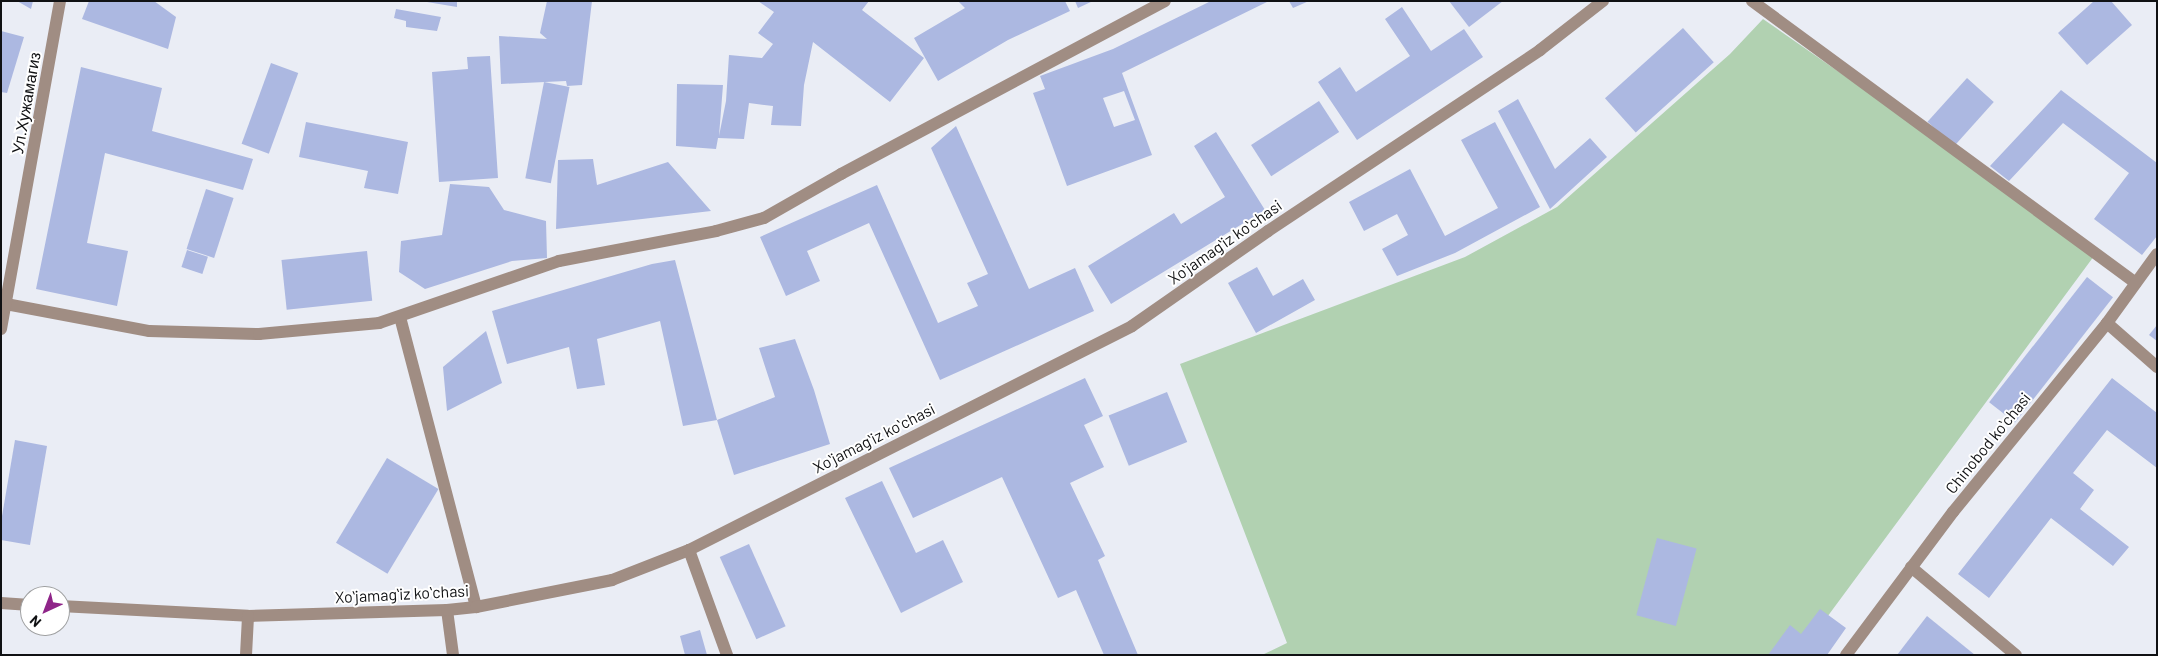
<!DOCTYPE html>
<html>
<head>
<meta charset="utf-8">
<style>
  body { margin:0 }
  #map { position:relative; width:2158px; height:656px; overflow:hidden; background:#eaedf5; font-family:Barlow,sans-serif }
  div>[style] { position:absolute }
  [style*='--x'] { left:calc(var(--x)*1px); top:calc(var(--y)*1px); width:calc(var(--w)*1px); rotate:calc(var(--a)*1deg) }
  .green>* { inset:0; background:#b1d1b1 }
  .building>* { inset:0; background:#acb8e1; transform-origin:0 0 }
  .service>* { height:12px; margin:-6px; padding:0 6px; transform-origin:6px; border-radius:6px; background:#a08d83 }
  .minor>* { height:12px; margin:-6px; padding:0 6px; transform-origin:6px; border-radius:6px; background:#a08d83 }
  span { translate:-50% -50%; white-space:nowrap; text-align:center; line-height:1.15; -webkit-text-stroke:4px #fff; paint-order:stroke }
  .street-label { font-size:16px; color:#101113 }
  .frame { position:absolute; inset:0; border:2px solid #101113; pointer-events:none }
  .north { position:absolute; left:20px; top:586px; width:50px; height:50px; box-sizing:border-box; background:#fff; border:1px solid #9fa0a1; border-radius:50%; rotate:223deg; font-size:14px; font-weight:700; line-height:20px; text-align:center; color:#101113 }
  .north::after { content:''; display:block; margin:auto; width:18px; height:22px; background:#8f2589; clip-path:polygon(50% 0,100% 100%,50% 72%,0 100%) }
</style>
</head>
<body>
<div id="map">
  <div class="green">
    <div style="clip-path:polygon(1763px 19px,2097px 252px,1799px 655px,1262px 655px,1287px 643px,1180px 364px,1465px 257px,1557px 207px,1730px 54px)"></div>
  </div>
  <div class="building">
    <div style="clip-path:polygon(17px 1px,33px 1px,31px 9px)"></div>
    <div style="clip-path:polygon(89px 1px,154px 1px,176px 17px,168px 49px,82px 19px)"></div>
    <div style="clip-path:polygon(421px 1px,457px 1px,457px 7px)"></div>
    <div style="clip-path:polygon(547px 1px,592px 1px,582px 85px,567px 86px,566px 81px,501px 84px,499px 36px,547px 39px,540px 33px)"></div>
    <div style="clip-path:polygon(758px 1px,869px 1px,862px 10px,924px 58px,890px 102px,813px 42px,804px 85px,801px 126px,771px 125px,773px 106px,749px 103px,744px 139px,718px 138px,716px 149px,676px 146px,677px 84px,723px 85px,719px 136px,726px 101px,729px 55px,762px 58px,773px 44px,758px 33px,774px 12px)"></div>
    <div style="clip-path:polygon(958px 1px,1065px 1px,1070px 11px,1008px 40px,938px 81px,914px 38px,965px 8px)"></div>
    <div style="clip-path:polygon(1075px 1px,1093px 1px,1078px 8px)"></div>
    <div style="clip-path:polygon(evenodd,1211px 1px,1269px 1px,1122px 73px,1152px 155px,1067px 186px,1033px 93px,1045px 89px,1040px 76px,1113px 49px,1211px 1px,1124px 91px,1135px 120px,1114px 127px,1103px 98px,1124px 91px)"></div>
    <div style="clip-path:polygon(1289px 1px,1309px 1px,1293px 8px)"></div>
    <div style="clip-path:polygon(1449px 1px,1503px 1px,1469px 27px)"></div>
    <div style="clip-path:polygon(2094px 1px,2111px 1px,2132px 25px,2087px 65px,2058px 33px)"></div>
    <div style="clip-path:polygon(1402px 7px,1431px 51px,1464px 29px,1483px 57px,1357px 140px,1318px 82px,1340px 67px,1356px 92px,1410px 56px,1385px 19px)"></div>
    <div style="clip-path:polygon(396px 9px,441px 17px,437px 31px,406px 27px,406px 21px,394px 18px)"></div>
    <div style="left:1683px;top:28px;width:46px;height:105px;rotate:48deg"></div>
    <div style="clip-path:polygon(1px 31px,24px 37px,7px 93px,1px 92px)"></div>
    <div style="clip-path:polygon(490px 56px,498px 178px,439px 182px,432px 72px,468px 69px,467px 57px)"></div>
    <div style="left:271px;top:63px;width:29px;height:86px;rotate:20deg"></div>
    <div style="clip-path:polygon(81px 67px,162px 88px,152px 131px,253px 159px,243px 190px,105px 153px,87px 243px,128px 251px,117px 306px,36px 289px)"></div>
    <div style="left:1967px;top:78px;width:36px;height:59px;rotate:42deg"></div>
    <div style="left:544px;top:82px;width:26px;height:98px;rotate:11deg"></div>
    <div style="clip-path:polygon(2061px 90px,2157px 163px,2157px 236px,2142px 255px,2094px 219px,2129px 173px,2063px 123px,2009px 181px,1990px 166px)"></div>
    <div style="clip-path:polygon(1518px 99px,1555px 169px,1590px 138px,1607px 157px,1550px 209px,1498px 111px)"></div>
    <div style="left:1319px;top:101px;width:37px;height:81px;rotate:57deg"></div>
    <div style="clip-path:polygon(306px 122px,408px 142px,398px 194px,364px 188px,368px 171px,299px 157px)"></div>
    <div style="clip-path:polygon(1495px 122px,1540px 207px,1455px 253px,1397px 276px,1382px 249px,1408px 235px,1397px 214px,1364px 231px,1349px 202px,1410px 169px,1445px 236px,1498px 208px,1461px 140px)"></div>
    <div style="clip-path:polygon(956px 126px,1029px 289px,1075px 268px,1094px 311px,940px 380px,869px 223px,807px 251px,820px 281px,786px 296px,760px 237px,877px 185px,938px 323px,978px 306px,967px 283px,988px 274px,931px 148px)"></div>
    <div style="clip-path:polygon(1216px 132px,1265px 210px,1111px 304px,1088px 266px,1174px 213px,1181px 224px,1225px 197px,1194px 146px)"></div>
    <div style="clip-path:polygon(593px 159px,597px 185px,668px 162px,711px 211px,556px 229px,558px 160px)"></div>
    <div style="clip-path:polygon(450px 184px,489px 187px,504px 210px,546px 221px,547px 258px,512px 261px,425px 289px,399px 272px,401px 241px,442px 235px)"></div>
    <div style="left:206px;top:189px;width:29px;height:63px;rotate:18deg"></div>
    <div style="left:187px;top:250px;width:22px;height:18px;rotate:18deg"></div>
    <div style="left:367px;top:251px;width:50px;height:86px;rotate:84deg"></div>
    <div style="clip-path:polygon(675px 260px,717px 420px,775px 397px,759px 348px,795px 339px,814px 390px,830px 444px,734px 475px,717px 420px,683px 426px,660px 321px,597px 339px,605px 385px,577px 389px,569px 347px,507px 364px,492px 311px,652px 264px)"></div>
    <div style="clip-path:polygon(1257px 267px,1273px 296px,1303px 279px,1315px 300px,1256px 333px,1228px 283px)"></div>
    <div style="left:2087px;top:277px;width:33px;height:159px;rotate:38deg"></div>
    <div style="clip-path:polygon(2157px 325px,2157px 341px,2149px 335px)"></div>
    <div style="clip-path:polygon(486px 331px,502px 383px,447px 411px,443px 367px)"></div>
    <div style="clip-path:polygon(1085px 378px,1103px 416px,1084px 425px,1104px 467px,1070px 483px,1105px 556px,1098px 560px,1138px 655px,1104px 655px,1076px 590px,1058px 598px,1002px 477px,913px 518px,889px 468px)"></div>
    <div style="clip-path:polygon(2112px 378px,2157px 413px,2157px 468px,2107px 430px,2073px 473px,2094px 490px,2080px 509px,2129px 547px,2113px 566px,2051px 518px,1989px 598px,1958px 574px)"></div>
    <div style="left:1167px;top:392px;width:54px;height:63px;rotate:68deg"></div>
    <div style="clip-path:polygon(15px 440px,47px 446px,30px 545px,1px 540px,1px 522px)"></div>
    <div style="left:387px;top:458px;width:60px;height:99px;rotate:31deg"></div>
    <div style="clip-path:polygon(882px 481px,916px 553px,943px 540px,963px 582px,901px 613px,845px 498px)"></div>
    <div style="left:1657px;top:538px;width:41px;height:80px;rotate:15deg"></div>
    <div style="left:749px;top:544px;width:90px;height:32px;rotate:66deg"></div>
    <div style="clip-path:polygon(1820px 609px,1846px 628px,1827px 655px,1768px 655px,1790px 625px,1801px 634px)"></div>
    <div style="clip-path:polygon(1927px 616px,1975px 655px,1897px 655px)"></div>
    <div style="clip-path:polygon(700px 630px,707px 655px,685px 655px,680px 636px)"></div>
  </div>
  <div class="service">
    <div style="--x:1752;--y:1;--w:476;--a:36.3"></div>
    <div style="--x:400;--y:317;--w:300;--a:75.3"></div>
    <div style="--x:689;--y:550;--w:112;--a:70.1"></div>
    <div style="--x:447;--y:610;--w:45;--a:82.4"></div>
  </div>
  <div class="minor">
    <div style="--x:6;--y:304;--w:146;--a:10.7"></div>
    <div style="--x:149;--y:331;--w:110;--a:1.6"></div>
    <div style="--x:259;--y:334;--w:121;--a:-5.2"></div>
    <div style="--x:379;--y:323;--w:190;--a:-19"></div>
    <div style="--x:559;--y:261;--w:160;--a:-10.8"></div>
    <div style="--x:716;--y:231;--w:50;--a:-15.2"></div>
    <div style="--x:764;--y:218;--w:89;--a:-29.7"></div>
    <div style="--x:841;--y:174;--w:367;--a:-28.1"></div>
    <div style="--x:2107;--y:323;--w:67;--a:41.3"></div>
    <div style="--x:1;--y:329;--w:333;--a:-79.8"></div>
    <div style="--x:1911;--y:567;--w:137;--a:40"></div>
    <div style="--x:1;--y:603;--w:29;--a:4"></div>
    <div style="--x:60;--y:606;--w:188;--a:3"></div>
    <div style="--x:248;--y:616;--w:199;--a:-1.7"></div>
    <div style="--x:447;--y:610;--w:29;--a:-6"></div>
    <div style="--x:476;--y:607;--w:139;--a:-11.2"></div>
    <div style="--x:612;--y:580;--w:83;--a:-21.3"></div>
    <div style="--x:689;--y:550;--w:496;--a:-26.8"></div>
    <div style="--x:1132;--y:326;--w:166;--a:-34.9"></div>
    <div style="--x:1268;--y:231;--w:327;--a:-33.6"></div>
    <div style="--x:1540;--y:50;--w:80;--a:-37.9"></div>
    <div style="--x:246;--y:655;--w:39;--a:-87"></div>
    <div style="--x:1846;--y:655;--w:179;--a:-53.2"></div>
    <div style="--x:1953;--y:512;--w:244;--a:-50.8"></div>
    <div style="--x:2107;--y:323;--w:85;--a:-54.1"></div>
  </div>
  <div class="street-label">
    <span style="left:26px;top:103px;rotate:-80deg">Ул.Хужамагиз</span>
    <span style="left:1225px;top:242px;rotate:-35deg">Xoʻjamagʻiz koʻchasi</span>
    <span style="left:874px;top:438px;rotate:-27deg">Xoʻjamagʻiz koʻchasi</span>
    <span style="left:1988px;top:443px;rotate:-51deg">Chinobod koʻchasi</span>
    <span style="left:402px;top:594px;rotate:-3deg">Xoʻjamagʻiz koʻchasi</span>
  </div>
  <div class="frame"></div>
  <div class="north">N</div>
</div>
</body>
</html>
